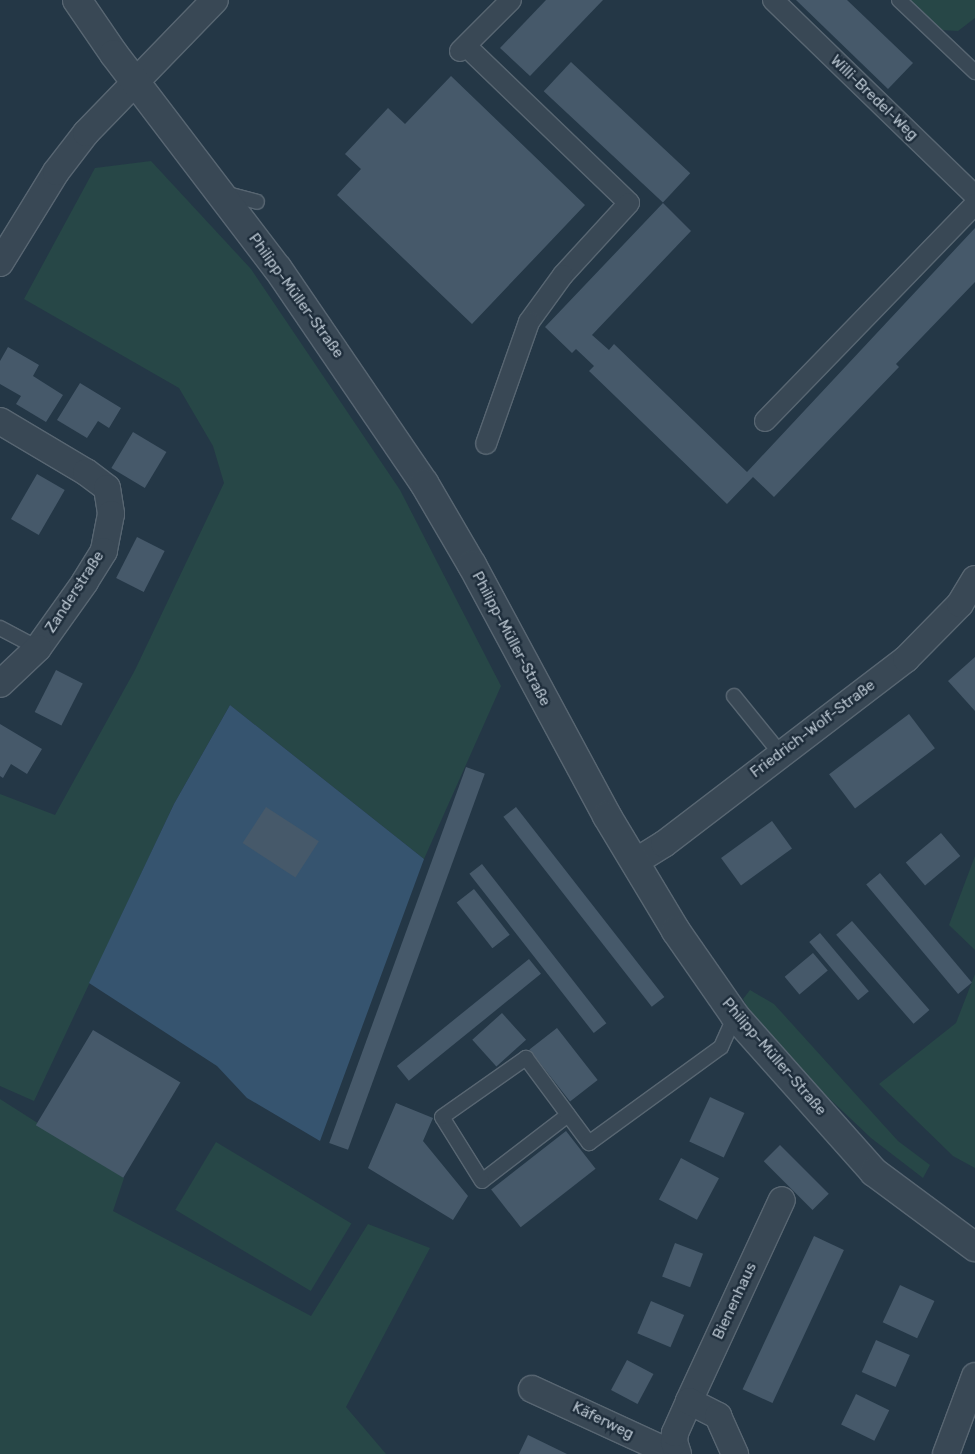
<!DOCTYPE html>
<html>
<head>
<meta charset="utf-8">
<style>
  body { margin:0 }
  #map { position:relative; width:975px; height:1454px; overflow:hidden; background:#243746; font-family:Rubik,sans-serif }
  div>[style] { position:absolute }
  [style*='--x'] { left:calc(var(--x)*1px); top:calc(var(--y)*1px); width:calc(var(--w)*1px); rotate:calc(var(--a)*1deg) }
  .green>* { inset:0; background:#274747; transform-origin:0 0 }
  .water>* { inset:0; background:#36546f }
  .building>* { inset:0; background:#46596a; transform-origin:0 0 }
  .roads { filter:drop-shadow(1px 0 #586672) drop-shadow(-1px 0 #586672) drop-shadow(0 1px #586672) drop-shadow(0 -1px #586672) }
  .service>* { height:14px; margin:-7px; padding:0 7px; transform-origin:7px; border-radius:7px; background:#394855 }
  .pedestrian>* { height:20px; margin:-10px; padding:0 10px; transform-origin:10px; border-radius:10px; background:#394855 }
  .minor>* { height:26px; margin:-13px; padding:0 13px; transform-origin:13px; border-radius:13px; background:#394855 }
  .tertiary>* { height:28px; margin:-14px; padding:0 14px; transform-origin:14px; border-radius:14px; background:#394855 }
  span { translate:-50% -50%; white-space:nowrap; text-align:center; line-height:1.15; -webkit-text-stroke:5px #1e2d3b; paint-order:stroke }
  .street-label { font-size:15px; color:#b7c3ce }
</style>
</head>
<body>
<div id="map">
  <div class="green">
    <div style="clip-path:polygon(909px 0,975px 0,975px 18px,958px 31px,941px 30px)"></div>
    <div style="clip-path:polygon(151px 161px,251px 269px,400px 490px,501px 686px,424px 859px,230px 705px,174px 804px,34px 1101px,0 1086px,0 794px,55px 815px,135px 670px,224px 483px,213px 446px,179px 388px,24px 299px,95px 168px)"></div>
    <div style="clip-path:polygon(975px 856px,975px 950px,949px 925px)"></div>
    <div style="clip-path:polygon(975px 974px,975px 1168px,953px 1156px,879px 1084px,956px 1023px)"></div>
    <div style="clip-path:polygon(750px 990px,774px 1004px,898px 1141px,930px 1165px,923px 1178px,871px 1138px,814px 1084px,752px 1016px,743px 999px)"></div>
    <div style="clip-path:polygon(0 1099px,124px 1178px,113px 1211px,311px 1316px,368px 1224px,430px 1248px,346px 1407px,386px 1454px,0 1454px)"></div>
    <div style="left:216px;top:1142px;width:158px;height:79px;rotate:31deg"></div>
  </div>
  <div class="water">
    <div style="clip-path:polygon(230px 705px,424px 859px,320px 1141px,247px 1098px,217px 1066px,89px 983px,174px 804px)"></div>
  </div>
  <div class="building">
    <div style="clip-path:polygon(546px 0,603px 0,530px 76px,500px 48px)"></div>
    <div style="clip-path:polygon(796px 0,847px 0,913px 63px,888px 89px)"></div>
    <div style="left:571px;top:62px;width:163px;height:40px;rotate:43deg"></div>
    <div style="clip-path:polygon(451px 76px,585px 205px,472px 324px,337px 195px,361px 169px,345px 154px,388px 108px,405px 124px)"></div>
    <div style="clip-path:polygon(663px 203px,691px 231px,592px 335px,609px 350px,614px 344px,747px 472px,975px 228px,975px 282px,896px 364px,899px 367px,774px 497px,753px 477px,727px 504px,589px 371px,594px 366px,576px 349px,572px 353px,545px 327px)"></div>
    <div style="clip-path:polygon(8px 347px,39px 365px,33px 376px,63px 395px,46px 422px,16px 404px,21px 396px,0 384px,0 361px)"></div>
    <div style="clip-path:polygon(80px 383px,121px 408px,109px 428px,98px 421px,87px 438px,57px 420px)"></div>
    <div style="left:133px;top:432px;width:39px;height:42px;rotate:31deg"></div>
    <div style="left:37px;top:474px;width:32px;height:52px;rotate:30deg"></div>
    <div style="left:137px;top:537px;width:31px;height:46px;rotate:27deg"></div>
    <div style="clip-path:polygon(975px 657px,975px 711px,948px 681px)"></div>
    <div style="left:56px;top:670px;width:30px;height:47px;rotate:27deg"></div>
    <div style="left:909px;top:714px;width:43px;height:100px;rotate:53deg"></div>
    <div style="clip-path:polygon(0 724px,42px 749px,27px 774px,11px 764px,3px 778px,0 776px)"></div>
    <div style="left:466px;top:767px;width:20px;height:400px;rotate:20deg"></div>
    <div style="left:266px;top:807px;width:63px;height:43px;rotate:33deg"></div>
    <div style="left:516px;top:807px;width:241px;height:16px;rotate:52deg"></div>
    <div style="left:772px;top:821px;width:34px;height:63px;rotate:54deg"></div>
    <div style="left:941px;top:833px;width:30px;height:46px;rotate:50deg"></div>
    <div style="left:482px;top:864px;width:202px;height:16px;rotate:52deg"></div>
    <div style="left:880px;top:873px;width:143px;height:18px;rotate:50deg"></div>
    <div style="left:474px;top:889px;width:58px;height:22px;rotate:52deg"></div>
    <div style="left:852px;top:921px;width:118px;height:21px;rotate:49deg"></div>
    <div style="left:820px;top:933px;width:76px;height:14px;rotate:50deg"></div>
    <div style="left:813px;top:953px;width:23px;height:37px;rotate:50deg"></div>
    <div style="left:529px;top:959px;width:19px;height:170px;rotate:51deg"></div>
    <div style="left:502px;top:1013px;width:36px;height:40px;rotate:48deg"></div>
    <div style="left:557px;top:1028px;width:66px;height:35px;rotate:52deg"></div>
    <div style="left:93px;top:1030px;width:102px;height:111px;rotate:31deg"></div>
    <div style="left:710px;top:1097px;width:38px;height:49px;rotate:25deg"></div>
    <div style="clip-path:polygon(396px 1103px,433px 1118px,423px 1141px,468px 1196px,453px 1220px,368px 1168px)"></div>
    <div style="left:566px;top:1131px;width:48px;height:95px;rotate:52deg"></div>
    <div style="left:780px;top:1145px;width:69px;height:23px;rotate:45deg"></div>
    <div style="left:681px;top:1158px;width:43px;height:47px;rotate:28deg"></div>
    <div style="left:814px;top:1236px;width:33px;height:169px;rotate:25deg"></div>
    <div style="left:675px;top:1243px;width:30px;height:36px;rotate:21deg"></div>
    <div style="left:900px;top:1285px;width:38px;height:41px;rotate:25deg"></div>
    <div style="left:651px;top:1301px;width:36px;height:35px;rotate:23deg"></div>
    <div style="left:876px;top:1340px;width:37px;height:35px;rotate:24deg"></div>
    <div style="left:627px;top:1360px;width:30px;height:34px;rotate:28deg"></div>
    <div style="left:856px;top:1394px;width:37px;height:34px;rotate:26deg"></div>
    <div style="clip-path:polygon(528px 1435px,567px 1454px,519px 1454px)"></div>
  </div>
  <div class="roads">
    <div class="service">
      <div style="--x:899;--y:0;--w:105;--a:43.5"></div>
      <div style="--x:224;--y:193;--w:34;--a:15"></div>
      <div style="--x:0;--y:628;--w:43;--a:27.8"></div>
      <div style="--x:734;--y:696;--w:75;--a:51"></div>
      <div style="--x:568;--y:1115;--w:108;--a:142.5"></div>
      <div style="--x:482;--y:1181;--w:75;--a:-122"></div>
      <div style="--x:442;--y:1117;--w:103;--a:-35.1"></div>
      <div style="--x:526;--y:1058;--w:106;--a:53.5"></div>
      <div style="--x:589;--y:1143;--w:163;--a:-36"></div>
      <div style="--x:721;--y:1047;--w:34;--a:-66"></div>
    </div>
    <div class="pedestrian">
      <div style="--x:773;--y:0;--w:281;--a:44.1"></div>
      <div style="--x:466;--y:46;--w:226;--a:43.9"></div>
      <div style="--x:629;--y:203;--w:98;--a:132.5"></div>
      <div style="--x:563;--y:275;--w:58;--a:125.9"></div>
      <div style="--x:529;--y:322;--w:129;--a:109.4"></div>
      <div style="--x:460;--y:51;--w:72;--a:-45"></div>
      <div style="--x:765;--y:421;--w:302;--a:-45.9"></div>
    </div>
    <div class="minor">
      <div style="--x:0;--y:263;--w:107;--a:-58.4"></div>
      <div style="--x:56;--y:172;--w:49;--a:-52.4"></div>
      <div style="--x:86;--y:133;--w:185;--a:-45.9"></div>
      <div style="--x:0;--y:421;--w:100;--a:30.7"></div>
      <div style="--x:86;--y:472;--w:26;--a:37"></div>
      <div style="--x:107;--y:488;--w:26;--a:81"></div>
      <div style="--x:111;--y:514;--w:38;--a:101"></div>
      <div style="--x:104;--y:551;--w:36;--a:122"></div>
      <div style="--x:85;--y:582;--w:81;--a:125.5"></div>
      <div style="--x:38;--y:648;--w:52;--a:136.5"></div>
      <div style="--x:635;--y:862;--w:34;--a:-32"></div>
      <div style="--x:664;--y:844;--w:305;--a:-37.4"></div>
      <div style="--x:906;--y:659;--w:77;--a:-45.5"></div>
      <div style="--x:960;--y:604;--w:29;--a:-59"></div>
      <div style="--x:532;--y:1389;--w:155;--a:24.7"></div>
      <div style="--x:689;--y:1401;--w:221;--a:-65.2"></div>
      <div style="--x:678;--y:1454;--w:13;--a:-108"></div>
      <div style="--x:674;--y:1442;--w:9;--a:-84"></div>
      <div style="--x:675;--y:1433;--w:35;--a:-66"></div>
      <div style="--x:689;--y:1401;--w:33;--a:27"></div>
      <div style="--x:718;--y:1416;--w:42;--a:65.9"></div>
      <div style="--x:946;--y:1454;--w:83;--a:-69.6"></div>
    </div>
    <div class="tertiary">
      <div style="--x:77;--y:0;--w:65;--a:55.6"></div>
      <div style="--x:114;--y:54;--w:270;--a:52.7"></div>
      <div style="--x:278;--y:269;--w:259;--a:55.7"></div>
      <div style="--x:424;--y:483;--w:95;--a:59.7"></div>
      <div style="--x:472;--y:565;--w:285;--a:61.7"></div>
      <div style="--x:607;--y:816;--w:134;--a:59"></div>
      <div style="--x:676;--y:931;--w:103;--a:55.2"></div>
      <div style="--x:735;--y:1016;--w:209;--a:48.3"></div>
      <div style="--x:874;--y:1172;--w:126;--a:36.6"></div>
    </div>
  </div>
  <div class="street-label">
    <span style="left:874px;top:98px;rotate:44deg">Willi-Bredel-Weg</span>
    <span style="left:296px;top:296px;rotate:54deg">Philipp-Müller-Straße</span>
    <span style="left:75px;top:592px;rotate:-57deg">Zanderstraße</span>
    <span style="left:511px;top:639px;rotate:62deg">Philipp-Müller-Straße</span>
    <span style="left:813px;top:729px;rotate:-37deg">Friedrich-Wolf-Straße</span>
    <span style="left:774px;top:1057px;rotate:49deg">Philipp-Müller-Straße</span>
    <span style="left:735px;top:1301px;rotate:-65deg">Bienenhaus</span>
    <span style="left:603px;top:1421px;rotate:26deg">Käferweg</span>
  </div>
</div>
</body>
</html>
